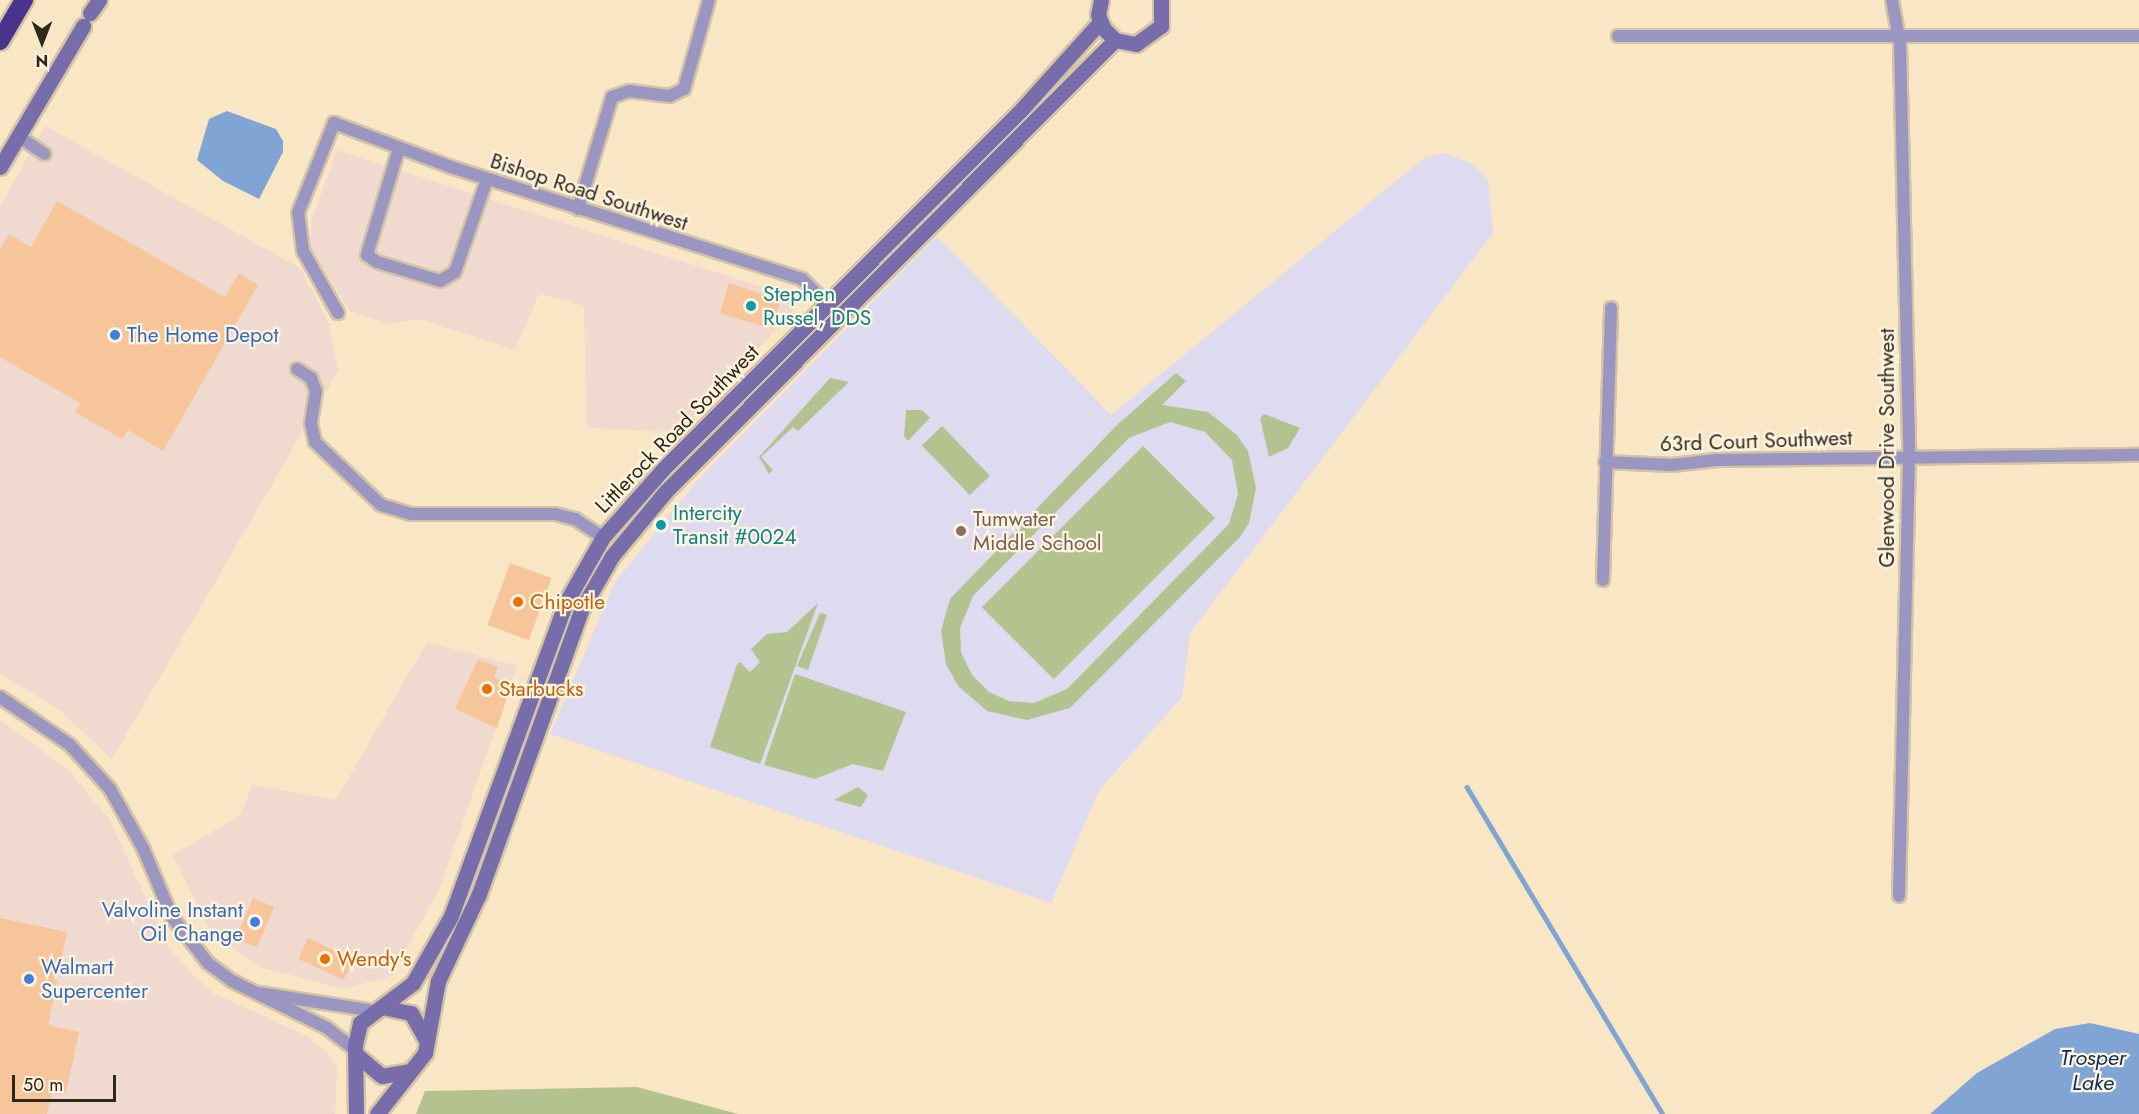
<!DOCTYPE html>
<html>
<head>
<meta charset="utf-8">
<style>
  body { margin:0 }
  #map { position:relative; width:2139px; height:1114px; overflow:hidden; background:#f8e6c4; font-family:Jost,sans-serif }
  div>[style] { position:absolute }
  [style*='--x'] { left:calc(var(--x)*1px); top:calc(var(--y)*1px); width:calc(var(--w)*1px); rotate:calc(var(--a)*1deg) }
  .commercial>* { inset:0; background:#f0d9ce }
  .education>* { inset:0; background:#dedbf1 }
  .green>* { inset:0; background:#b4c28f; transform-origin:0 0 }
  .water>* { inset:0; background:#80a4d3 }
  .stream>* { height:4.5px; margin:-2.25px; padding:0 2.25px; transform-origin:2.25px; border-radius:2.25px; background:#80a4d3 }
  .building>* { inset:0; background:#f6c599; transform-origin:0 0 }
  .roads { filter:drop-shadow(2px 0 #d4c4a6) drop-shadow(-2px 0 #d4c4a6) drop-shadow(0 2px #d4c4a6) drop-shadow(0 -2px #d4c4a6) }
  .street>* { height:12px; margin:-6px; padding:0 6px; transform-origin:6px; border-radius:6px; background:#9b96c1 }
  .secondary>* { height:15px; margin:-7.5px; padding:0 7.5px; transform-origin:7.5px; border-radius:7.5px; background:#776dab }
  .highway>* { height:18px; margin:-9px; padding:0 9px; transform-origin:9px; border-radius:9px; background:#4a338c }
  .dots>* { width:16px; height:16px; translate:-50% -50%; box-sizing:border-box; border:3px solid #fff4e0; border-radius:50% }
  span { translate:-50% -50%; white-space:nowrap; text-align:center; line-height:1.15; -webkit-text-stroke:4.5px #fff4e0; paint-order:stroke }
  .street-label { font-size:21px; color:#2e281b }
  .culture-label { font-size:21px; color:#0d838f }
  .left { translate:0 -50%; text-align:left }
  .shop-label { font-size:21px; color:#366cbe }
  .right { translate:-100% -50%; text-align:right }
  .education-label { font-size:21px; color:#785e54 }
  .food-label { font-size:21px; color:#c56008 }
  .water-label { font-size:22px; color:#092f5a; font-style:italic }
  .north { position:absolute; left:12px; top:12px; width:60px; height:60px; -webkit-text-stroke:4px #fff4e0; paint-order:stroke; rotate:180deg; font-size:16px; font-weight:700; line-height:24px; text-align:center; color:#2e281b }
  .north::after { content:''; display:block; margin:auto; width:21px; height:27px; background:#2e281b; clip-path:polygon(50% 0,100% 100%,50% 72%,0 100%) }
  .scale { position:absolute; left:12px; top:1075px; width:104px; height:27px; box-sizing:border-box; border:3px solid #2e281b; border-top:0; padding-left:8px; font-size:18px; line-height:21px; white-space:nowrap; color:#2e281b; -webkit-text-stroke:4px #fff4e0; paint-order:stroke }
</style>
</head>
<body>
<div id="map">
  <div class="commercial">
    <div style="clip-path:polygon(45px 126px,300px 268px,329px 323px,338px 371px,112px 759px,62px 712px,0 673px,0 207px)"></div>
    <div style="clip-path:polygon(337px 150px,793px 297px,796px 307px,681px 432px,587px 428px,584px 306px,539px 293px,515px 350px,420px 319px,390px 324px,350px 311px,310px 246px,312px 219px)"></div>
    <div style="clip-path:polygon(427px 642px,517px 666px,441px 885px,392px 976px,343px 989px,260px 967px,210px 931px,173px 855px,241px 815px,252px 785px,336px 800px)"></div>
    <div style="clip-path:polygon(0 720px,67px 769px,109px 819px,168px 946px,193px 975px,213px 993px,307px 1036px,326px 1052px,337px 1068px,335px 1114px,0 1114px)"></div>
  </div>
  <div class="education">
    <div style="clip-path:polygon(1444px 153px,1471px 163px,1488px 180px,1493px 233px,1190px 633px,1182px 697px,1099px 790px,1051px 903px,550px 734px,615px 582px,698px 480px,937px 236px,1111px 415px,1424px 158px)"></div>
  </div>
  <div class="green">
    <div style="clip-path:polygon(evenodd,1176px 373px,1186px 381px,1162px 405px,1208px 412px,1237px 435px,1248px 451px,1256px 488px,1249px 523px,1240px 537px,1070px 708px,1027px 720px,987px 711px,958px 686px,946px 664px,941px 631px,950px 599px,1117px 425px,1176px 373px,1170px 422px,1205px 432px,1232px 460px,1238px 494px,1229px 524px,1067px 689px,1034px 703px,1009px 701px,989px 692px,972px 675px,961px 652px,960px 628px,973px 596px,1129px 438px,1170px 422px)"></div>
    <div style="clip-path:polygon(830px 378px,849px 382px,798px 431px,793px 427px,761px 457px,773px 470px,769px 474px,759px 457px)"></div>
    <div style="clip-path:polygon(906px 410px,922px 410px,930px 418px,908px 441px,904px 436px)"></div>
    <div style="clip-path:polygon(1264px 414px,1300px 428px,1288px 448px,1269px 457px,1260px 418px)"></div>
    <div style="left:942px;top:426px;width:69px;height:28px;rotate:46deg"></div>
    <div style="left:1143px;top:446px;width:102px;height:228px;rotate:45deg"></div>
    <div style="clip-path:polygon(818px 603px,760px 764px,710px 747px,737px 664px,740px 662px,750px 672px,760px 662px,751px 649px,767px 634px,787px 632px)"></div>
    <div style="clip-path:polygon(820px 613px,827px 615px,808px 670px,797px 666px)"></div>
    <div style="clip-path:polygon(795px 674px,906px 712px,883px 771px,853px 764px,815px 779px,764px 765px)"></div>
    <div style="clip-path:polygon(858px 787px,868px 795px,861px 807px,834px 800px)"></div>
    <div style="clip-path:polygon(637px 1087px,738px 1114px,416px 1114px,425px 1091px)"></div>
  </div>
  <div class="water">
    <div style="clip-path:polygon(227px 111px,276px 129px,283px 141px,283px 152px,259px 199px,223px 181px,197px 160px,209px 119px)"></div>
    <div style="clip-path:polygon(2090px 1023px,2139px 1034px,2139px 1114px,1930px 1114px,1977px 1073px,2055px 1029px)"></div>
  </div>
  <div class="stream">
    <div style="--x:1467;--y:787;--w:381;--a:59.1"></div>
  </div>
  <div class="building">
    <div style="clip-path:polygon(57px 201px,225px 297px,239px 273px,258px 285px,163px 451px,128px 430px,122px 439px,75px 412px,80px 403px,0 357px,0 249px,9px 234px,31px 247px)"></div>
    <div style="clip-path:polygon(729px 283px,781px 300px,774px 321px,764px 327px,720px 313px)"></div>
    <div style="left:510px;top:563px;width:44px;height:66px;rotate:20deg"></div>
    <div style="clip-path:polygon(478px 659px,498px 667px,494px 678px,511px 685px,497px 728px,455px 709px)"></div>
    <div style="left:253px;top:898px;width:23px;height:44px;rotate:23deg"></div>
    <div style="clip-path:polygon(0 918px,67px 932px,48px 1025px,79px 1032px,66px 1093px,52px 1090px,47px 1114px,0 1114px)"></div>
    <div style="left:308px;top:938px;width:50px;height:23px;rotate:25deg"></div>
  </div>
  <div class="roads">
    <div class="street">
      <div style="--x:1892;--y:0;--w:45;--a:79.7"></div>
      <div style="--x:1900;--y:44;--w:412;--a:88.7"></div>
      <div style="--x:1909;--y:456;--w:440;--a:91.3"></div>
      <div style="--x:1618;--y:36;--w:521;--a:0"></div>
      <div style="--x:18;--y:136;--w:32;--a:34"></div>
      <div style="--x:399;--y:148;--w:112;--a:106.7"></div>
      <div style="--x:367;--y:255;--w:12;--a:35"></div>
      <div style="--x:377;--y:262;--w:66;--a:16.8"></div>
      <div style="--x:440;--y:281;--w:17;--a:-31"></div>
      <div style="--x:455;--y:272;--w:98;--a:-71"></div>
      <div style="--x:578;--y:209;--w:117;--a:-73.1"></div>
      <div style="--x:612;--y:97;--w:18;--a:-19"></div>
      <div style="--x:629;--y:91;--w:41;--a:7"></div>
      <div style="--x:670;--y:96;--w:16;--a:-27"></div>
      <div style="--x:684;--y:89;--w:92;--a:-74.3"></div>
      <div style="--x:338;--y:313;--w:71;--a:-119.4"></div>
      <div style="--x:303;--y:251;--w:38;--a:-97"></div>
      <div style="--x:298;--y:213;--w:97;--a:-68.2"></div>
      <div style="--x:334;--y:123;--w:125;--a:20.6"></div>
      <div style="--x:451;--y:167;--w:368;--a:17.7"></div>
      <div style="--x:802;--y:279;--w:35;--a:45"></div>
      <div style="--x:297;--y:369;--w:17;--a:33"></div>
      <div style="--x:311;--y:378;--w:14;--a:69"></div>
      <div style="--x:316;--y:391;--w:33;--a:99"></div>
      <div style="--x:311;--y:424;--w:18;--a:77"></div>
      <div style="--x:315;--y:442;--w:91;--a:43.7"></div>
      <div style="--x:381;--y:505;--w:31;--a:17"></div>
      <div style="--x:411;--y:514;--w:144;--a:0"></div>
      <div style="--x:555;--y:514;--w:21;--a:14"></div>
      <div style="--x:575;--y:519;--w:33;--a:33"></div>
      <div style="--x:1605;--y:462;--w:67;--a:2.6"></div>
      <div style="--x:1672;--y:465;--w:45;--a:-6.3"></div>
      <div style="--x:1717;--y:460;--w:422;--a:-0.7"></div>
      <div style="--x:1603;--y:580;--w:272;--a:-88.3"></div>
      <div style="--x:0;--y:697;--w:85;--a:34.4"></div>
      <div style="--x:70;--y:745;--w:59;--a:47.7"></div>
      <div style="--x:110;--y:789;--w:68;--a:60.8"></div>
      <div style="--x:143;--y:848;--w:75;--a:67.2"></div>
      <div style="--x:172;--y:917;--w:58;--a:52"></div>
      <div style="--x:208;--y:963;--w:30;--a:37"></div>
      <div style="--x:232;--y:981;--w:106;--a:26.3"></div>
      <div style="--x:327;--y:1028;--w:37;--a:38"></div>
      <div style="--x:259;--y:993;--w:116;--a:8.9"></div>
    </div>
    <div class="secondary">
      <div style="--x:1101;--y:0;--w:15;--a:101"></div>
      <div style="--x:1098;--y:15;--w:15;--a:67"></div>
      <div style="--x:1104;--y:29;--w:16;--a:45"></div>
      <div style="--x:1115;--y:40;--w:21;--a:11"></div>
      <div style="--x:1136;--y:44;--w:31;--a:-36"></div>
      <div style="--x:1161;--y:26;--w:26;--a:-90"></div>
      <div style="--x:90;--y:13;--w:16;--a:-55"></div>
      <div style="--x:0;--y:167;--w:164;--a:-59.5"></div>
      <div style="--x:382;--y:1007;--w:30;--a:12"></div>
      <div style="--x:411;--y:1013;--w:31;--a:61"></div>
      <div style="--x:358;--y:1056;--w:31;--a:40"></div>
      <div style="--x:382;--y:1076;--w:29;--a:-10"></div>
      <div style="--x:356;--y:1114;--w:69;--a:-90.8"></div>
      <div style="--x:355;--y:1045;--w:23;--a:-77"></div>
      <div style="--x:360;--y:1023;--w:66;--a:-37"></div>
      <div style="--x:413;--y:983;--w:77;--a:-60.4"></div>
      <div style="--x:451;--y:916;--w:332;--a:-69.9"></div>
      <div style="--x:565;--y:604;--w:77;--a:-60.4"></div>
      <div style="--x:603;--y:537;--w:92;--a:-48.5"></div>
      <div style="--x:664;--y:468;--w:507;--a:-45.08"></div>
      <div style="--x:1022;--y:109;--w:117;--a:-48.1"></div>
      <div style="--x:377;--y:1114;--w:78;--a:-51.8"></div>
      <div style="--x:425;--y:1053;--w:73;--a:-79.8"></div>
      <div style="--x:438;--y:981;--w:96;--a:-64.8"></div>
      <div style="--x:479;--y:894;--w:302;--a:-70.2"></div>
      <div style="--x:581;--y:610;--w:62;--a:-60.1"></div>
      <div style="--x:612;--y:556;--w:85;--a:-50.3"></div>
      <div style="--x:666;--y:491;--w:636;--a:-45.13"></div>
    </div>
    <div class="highway">
      <div style="--x:0;--y:41;--w:48;--a:-59.7"></div>
    </div>
  </div>
  <div class="dots">
    <div style="left:751px;top:306px;background:#0f9aa8"></div>
    <div style="left:115px;top:335px;background:#3f7fe0"></div>
    <div style="left:661px;top:525px;background:#0f9aa8"></div>
    <div style="left:961px;top:531px;background:#8d6e63"></div>
    <div style="left:518px;top:602px;background:#e8710a"></div>
    <div style="left:487px;top:689px;background:#e8710a"></div>
    <div style="left:255px;top:922px;background:#3f7fe0"></div>
    <div style="left:325px;top:959px;background:#e8710a"></div>
    <div style="left:29px;top:979px;background:#3f7fe0"></div>
  </div>
  <div class="street-label">
    <span style="left:589px;top:192px;rotate:18deg">Bishop Road Southwest</span>
    <span style="left:677px;top:429px;rotate:-46deg">Littlerock Road Southwest</span>
    <span style="left:1756px;top:441px;rotate:-2deg">63rd Court Southwest</span>
    <span style="left:1887px;top:448px;rotate:-90deg">Glenwood Drive Southwest</span>
  </div>
  <div class="culture-label">
    <span class="left" style="left:763px;top:306px">Stephen<br>Russel, DDS</span>
    <span class="left" style="left:673px;top:525px">Intercity<br>Transit #0024</span>
  </div>
  <div class="shop-label">
    <span class="left" style="left:127px;top:335px">The Home Depot</span>
    <span class="right" style="left:243px;top:922px">Valvoline Instant<br>Oil Change</span>
    <span class="left" style="left:41px;top:979px">Walmart<br>Supercenter</span>
  </div>
  <div class="education-label">
    <span class="left" style="left:973px;top:531px">Tumwater<br>Middle School</span>
  </div>
  <div class="food-label">
    <span class="left" style="left:530px;top:602px">Chipotle</span>
    <span class="left" style="left:499px;top:689px">Starbucks</span>
    <span class="left" style="left:337px;top:959px">Wendy's</span>
  </div>
  <div class="water-label">
    <span style="left:2093px;top:1070px">Trosper<br>Lake</span>
  </div>
  <div class="north">N</div>
  <div class="scale">50 m</div>
</div>
</body>
</html>
